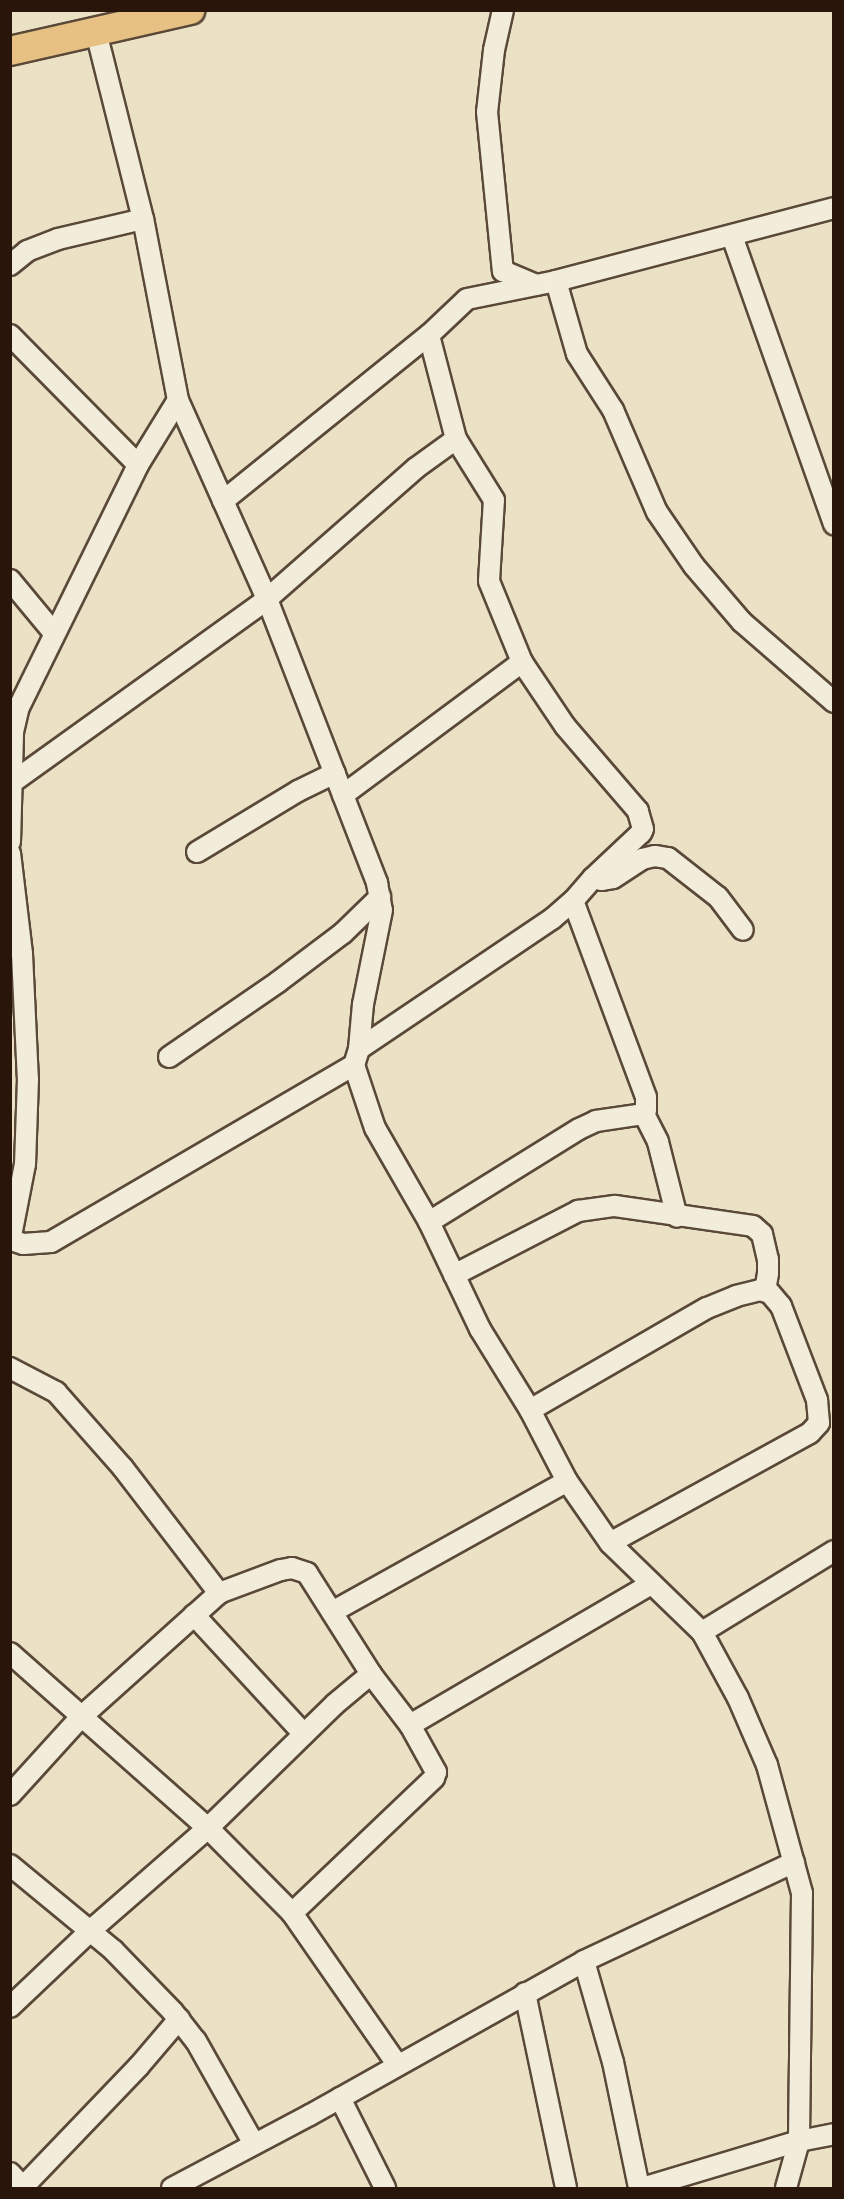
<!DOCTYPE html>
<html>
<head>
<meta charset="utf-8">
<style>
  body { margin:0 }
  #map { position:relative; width:844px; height:2199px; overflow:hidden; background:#ebe2c6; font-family:"IM FELL French Canon",serif }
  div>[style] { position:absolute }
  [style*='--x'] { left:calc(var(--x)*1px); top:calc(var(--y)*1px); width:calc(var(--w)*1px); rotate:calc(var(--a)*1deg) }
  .roads { filter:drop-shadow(2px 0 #5a4838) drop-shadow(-2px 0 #5a4838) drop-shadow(0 2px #5a4838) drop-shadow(0 -2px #5a4838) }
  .minor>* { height:20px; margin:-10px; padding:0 10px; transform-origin:10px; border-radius:10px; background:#f2ecda }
  .highway>* { height:28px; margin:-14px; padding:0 14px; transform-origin:14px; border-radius:14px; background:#e6c183 }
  span { translate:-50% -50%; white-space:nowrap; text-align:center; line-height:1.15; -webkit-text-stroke:4.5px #f2ecda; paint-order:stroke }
  .frame { position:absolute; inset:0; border:12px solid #291509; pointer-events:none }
</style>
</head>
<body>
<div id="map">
  <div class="roads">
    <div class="minor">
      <div style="--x:503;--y:10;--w:41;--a:102.7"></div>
      <div style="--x:494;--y:50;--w:62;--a:96.4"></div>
      <div style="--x:487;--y:112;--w:160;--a:84.3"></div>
      <div style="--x:503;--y:271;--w:36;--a:23"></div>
      <div style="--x:732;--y:236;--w:306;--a:70.5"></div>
      <div style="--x:10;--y:265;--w:22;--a:-39"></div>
      <div style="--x:27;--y:251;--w:33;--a:-21"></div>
      <div style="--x:58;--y:239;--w:87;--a:-13.2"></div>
      <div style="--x:556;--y:281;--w:76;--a:74"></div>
      <div style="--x:577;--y:354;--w:67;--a:57.3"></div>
      <div style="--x:613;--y:410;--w:111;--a:66.7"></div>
      <div style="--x:657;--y:512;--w:65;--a:55.6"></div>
      <div style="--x:694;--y:566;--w:74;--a:49.4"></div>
      <div style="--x:742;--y:622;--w:122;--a:41"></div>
      <div style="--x:10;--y:335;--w:182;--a:45.4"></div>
      <div style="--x:178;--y:400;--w:218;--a:65.9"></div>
      <div style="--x:267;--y:599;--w:305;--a:68.8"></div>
      <div style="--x:377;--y:883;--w:27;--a:80"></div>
      <div style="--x:382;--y:910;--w:96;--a:101.4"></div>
      <div style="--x:363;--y:1004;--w:45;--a:95.1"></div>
      <div style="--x:359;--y:1049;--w:17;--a:107"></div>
      <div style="--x:354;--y:1065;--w:66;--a:71.6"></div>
      <div style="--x:375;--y:1128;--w:108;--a:60.1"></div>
      <div style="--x:429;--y:1222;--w:119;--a:64.5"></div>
      <div style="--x:480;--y:1329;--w:95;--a:58.3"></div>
      <div style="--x:530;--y:1410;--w:80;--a:62.5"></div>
      <div style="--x:567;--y:1481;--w:75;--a:55.3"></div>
      <div style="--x:610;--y:1543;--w:128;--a:44.1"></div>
      <div style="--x:702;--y:1632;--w:75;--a:61.4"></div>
      <div style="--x:738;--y:1698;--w:73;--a:66.6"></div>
      <div style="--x:767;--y:1765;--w:133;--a:74.7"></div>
      <div style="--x:802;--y:1893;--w:248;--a:90.7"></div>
      <div style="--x:799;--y:2141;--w:49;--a:105.5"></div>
      <div style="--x:223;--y:501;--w:265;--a:-38.9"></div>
      <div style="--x:429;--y:335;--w:52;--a:-43.5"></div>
      <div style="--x:467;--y:299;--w:91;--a:-11.4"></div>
      <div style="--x:556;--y:281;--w:287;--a:-14.7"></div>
      <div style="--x:10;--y:580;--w:69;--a:50.3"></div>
      <div style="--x:10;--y:784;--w:317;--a:-35.7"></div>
      <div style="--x:267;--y:599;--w:198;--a:-41.3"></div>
      <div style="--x:416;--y:468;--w:49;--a:-35.9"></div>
      <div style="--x:343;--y:795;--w:223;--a:-36.6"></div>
      <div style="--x:10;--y:842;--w:110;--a:-88.4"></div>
      <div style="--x:13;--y:732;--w:26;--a:-77"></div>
      <div style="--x:19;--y:707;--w:270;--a:-63.8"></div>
      <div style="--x:138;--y:465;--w:76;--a:-58.4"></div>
      <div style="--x:178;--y:400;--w:184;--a:-100.9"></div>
      <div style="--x:143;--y:219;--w:193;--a:-104.1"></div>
      <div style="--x:197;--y:852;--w:118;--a:-31.1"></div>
      <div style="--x:298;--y:791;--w:41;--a:-25.9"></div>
      <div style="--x:10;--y:853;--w:102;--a:83.2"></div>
      <div style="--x:22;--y:954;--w:125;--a:87.3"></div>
      <div style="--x:28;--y:1079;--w:85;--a:92"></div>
      <div style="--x:25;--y:1164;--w:78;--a:101"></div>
      <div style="--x:593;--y:878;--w:9;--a:13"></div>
      <div style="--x:602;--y:880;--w:11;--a:-10"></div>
      <div style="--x:613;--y:878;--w:35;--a:-33"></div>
      <div style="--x:642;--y:859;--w:13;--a:-13"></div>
      <div style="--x:655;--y:856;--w:13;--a:9"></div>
      <div style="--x:668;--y:858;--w:63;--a:38"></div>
      <div style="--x:718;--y:897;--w:41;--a:52.9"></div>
      <div style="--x:359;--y:1049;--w:233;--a:-34"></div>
      <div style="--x:552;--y:919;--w:28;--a:-41"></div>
      <div style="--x:573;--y:901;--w:30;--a:-49"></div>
      <div style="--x:593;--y:878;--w:66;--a:-43.2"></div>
      <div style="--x:641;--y:833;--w:4;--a:-63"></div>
      <div style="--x:643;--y:829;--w:19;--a:-106"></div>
      <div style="--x:638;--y:811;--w:112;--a:-130.7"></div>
      <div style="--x:565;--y:726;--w:77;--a:-123.9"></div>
      <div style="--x:522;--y:662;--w:87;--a:-112.2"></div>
      <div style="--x:489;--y:581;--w:81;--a:-86.5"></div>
      <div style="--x:494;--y:500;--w:72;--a:-121.9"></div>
      <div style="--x:456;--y:439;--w:107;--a:-104.6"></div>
      <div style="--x:169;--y:1057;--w:132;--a:-34.5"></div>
      <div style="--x:278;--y:982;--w:81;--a:-37"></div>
      <div style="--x:343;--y:933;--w:52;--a:-44.2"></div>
      <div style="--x:644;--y:1114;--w:31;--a:63"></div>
      <div style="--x:658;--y:1142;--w:77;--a:75.8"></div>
      <div style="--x:429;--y:1222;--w:176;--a:-31.8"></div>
      <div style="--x:579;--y:1129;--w:19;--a:-25"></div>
      <div style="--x:596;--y:1121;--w:49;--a:-8.3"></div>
      <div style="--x:644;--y:1114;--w:4;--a:-63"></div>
      <div style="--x:646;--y:1110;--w:13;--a:-90"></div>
      <div style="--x:646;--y:1097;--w:209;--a:-110.4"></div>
      <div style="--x:11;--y:1240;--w:13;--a:18"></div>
      <div style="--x:23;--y:1244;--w:28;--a:-4"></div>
      <div style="--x:51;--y:1242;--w:351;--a:-30.3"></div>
      <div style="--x:454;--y:1275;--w:140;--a:-27.3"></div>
      <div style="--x:578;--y:1211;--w:37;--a:-8"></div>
      <div style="--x:615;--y:1206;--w:139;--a:8.2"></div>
      <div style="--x:753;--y:1226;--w:12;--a:42"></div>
      <div style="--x:762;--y:1234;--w:26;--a:77"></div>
      <div style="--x:768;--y:1259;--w:14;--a:90"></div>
      <div style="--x:768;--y:1273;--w:18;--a:99"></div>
      <div style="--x:10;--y:1368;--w:52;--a:27.6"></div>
      <div style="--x:56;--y:1392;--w:101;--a:48.6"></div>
      <div style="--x:123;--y:1468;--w:158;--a:52.5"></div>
      <div style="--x:530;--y:1410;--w:204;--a:-30"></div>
      <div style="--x:707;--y:1308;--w:31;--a:-22"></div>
      <div style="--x:736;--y:1296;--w:25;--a:-14"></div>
      <div style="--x:760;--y:1290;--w:10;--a:17"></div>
      <div style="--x:770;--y:1293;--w:17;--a:50"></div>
      <div style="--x:781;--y:1306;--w:101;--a:69"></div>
      <div style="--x:817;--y:1400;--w:23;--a:85"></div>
      <div style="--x:819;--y:1423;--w:13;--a:132"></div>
      <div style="--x:810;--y:1433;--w:228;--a:151.2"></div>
      <div style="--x:332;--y:1612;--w:269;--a:-29.1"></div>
      <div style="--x:194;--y:1615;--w:162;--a:47.3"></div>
      <div style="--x:702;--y:1632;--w:155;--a:-31.5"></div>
      <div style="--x:10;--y:1653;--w:264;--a:41.5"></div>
      <div style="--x:208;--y:1828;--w:120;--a:45.3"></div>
      <div style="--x:292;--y:1913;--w:184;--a:55.2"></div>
      <div style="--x:410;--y:1725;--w:279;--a:-30.3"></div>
      <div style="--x:10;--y:1795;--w:105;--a:-47.7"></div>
      <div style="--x:81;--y:1717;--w:186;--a:-41.9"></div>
      <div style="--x:219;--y:1593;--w:66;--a:-20.4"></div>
      <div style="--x:281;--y:1570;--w:11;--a:-10"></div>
      <div style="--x:292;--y:1568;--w:16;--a:18"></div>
      <div style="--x:307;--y:1573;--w:120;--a:57.6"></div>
      <div style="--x:10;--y:1865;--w:134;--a:39.5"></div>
      <div style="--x:113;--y:1950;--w:86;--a:45.9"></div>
      <div style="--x:173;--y:2012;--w:37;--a:52"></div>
      <div style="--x:196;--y:2041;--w:118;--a:60.6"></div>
      <div style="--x:584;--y:1961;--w:105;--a:74"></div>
      <div style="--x:613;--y:2062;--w:129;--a:78.3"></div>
      <div style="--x:525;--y:1993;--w:199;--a:78.1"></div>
      <div style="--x:10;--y:2007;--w:112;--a:-43.5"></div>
      <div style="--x:91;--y:1930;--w:155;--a:-41.1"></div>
      <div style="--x:208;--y:1828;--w:177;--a:-44.3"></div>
      <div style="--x:335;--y:1704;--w:47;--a:-39.8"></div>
      <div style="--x:371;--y:1674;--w:64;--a:52.6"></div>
      <div style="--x:410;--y:1725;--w:54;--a:61"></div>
      <div style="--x:436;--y:1772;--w:6;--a:108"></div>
      <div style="--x:434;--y:1778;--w:196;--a:136.4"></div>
      <div style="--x:340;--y:2098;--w:101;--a:63.4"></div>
      <div style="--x:10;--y:2173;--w:19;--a:47"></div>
      <div style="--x:23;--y:2187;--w:168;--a:-46.2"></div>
      <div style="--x:139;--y:2066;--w:62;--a:-49.6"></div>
      <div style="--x:172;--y:2188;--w:156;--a:-27.9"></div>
      <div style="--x:310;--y:2115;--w:314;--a:-29.3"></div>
      <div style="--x:584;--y:1961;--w:232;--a:-25.2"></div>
      <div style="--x:642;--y:2188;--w:164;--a:-16.7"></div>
      <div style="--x:799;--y:2141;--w:36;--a:-11"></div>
    </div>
    <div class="highway">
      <div style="--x:10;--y:51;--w:185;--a:-12.8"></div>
    </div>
  </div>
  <div class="frame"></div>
</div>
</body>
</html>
